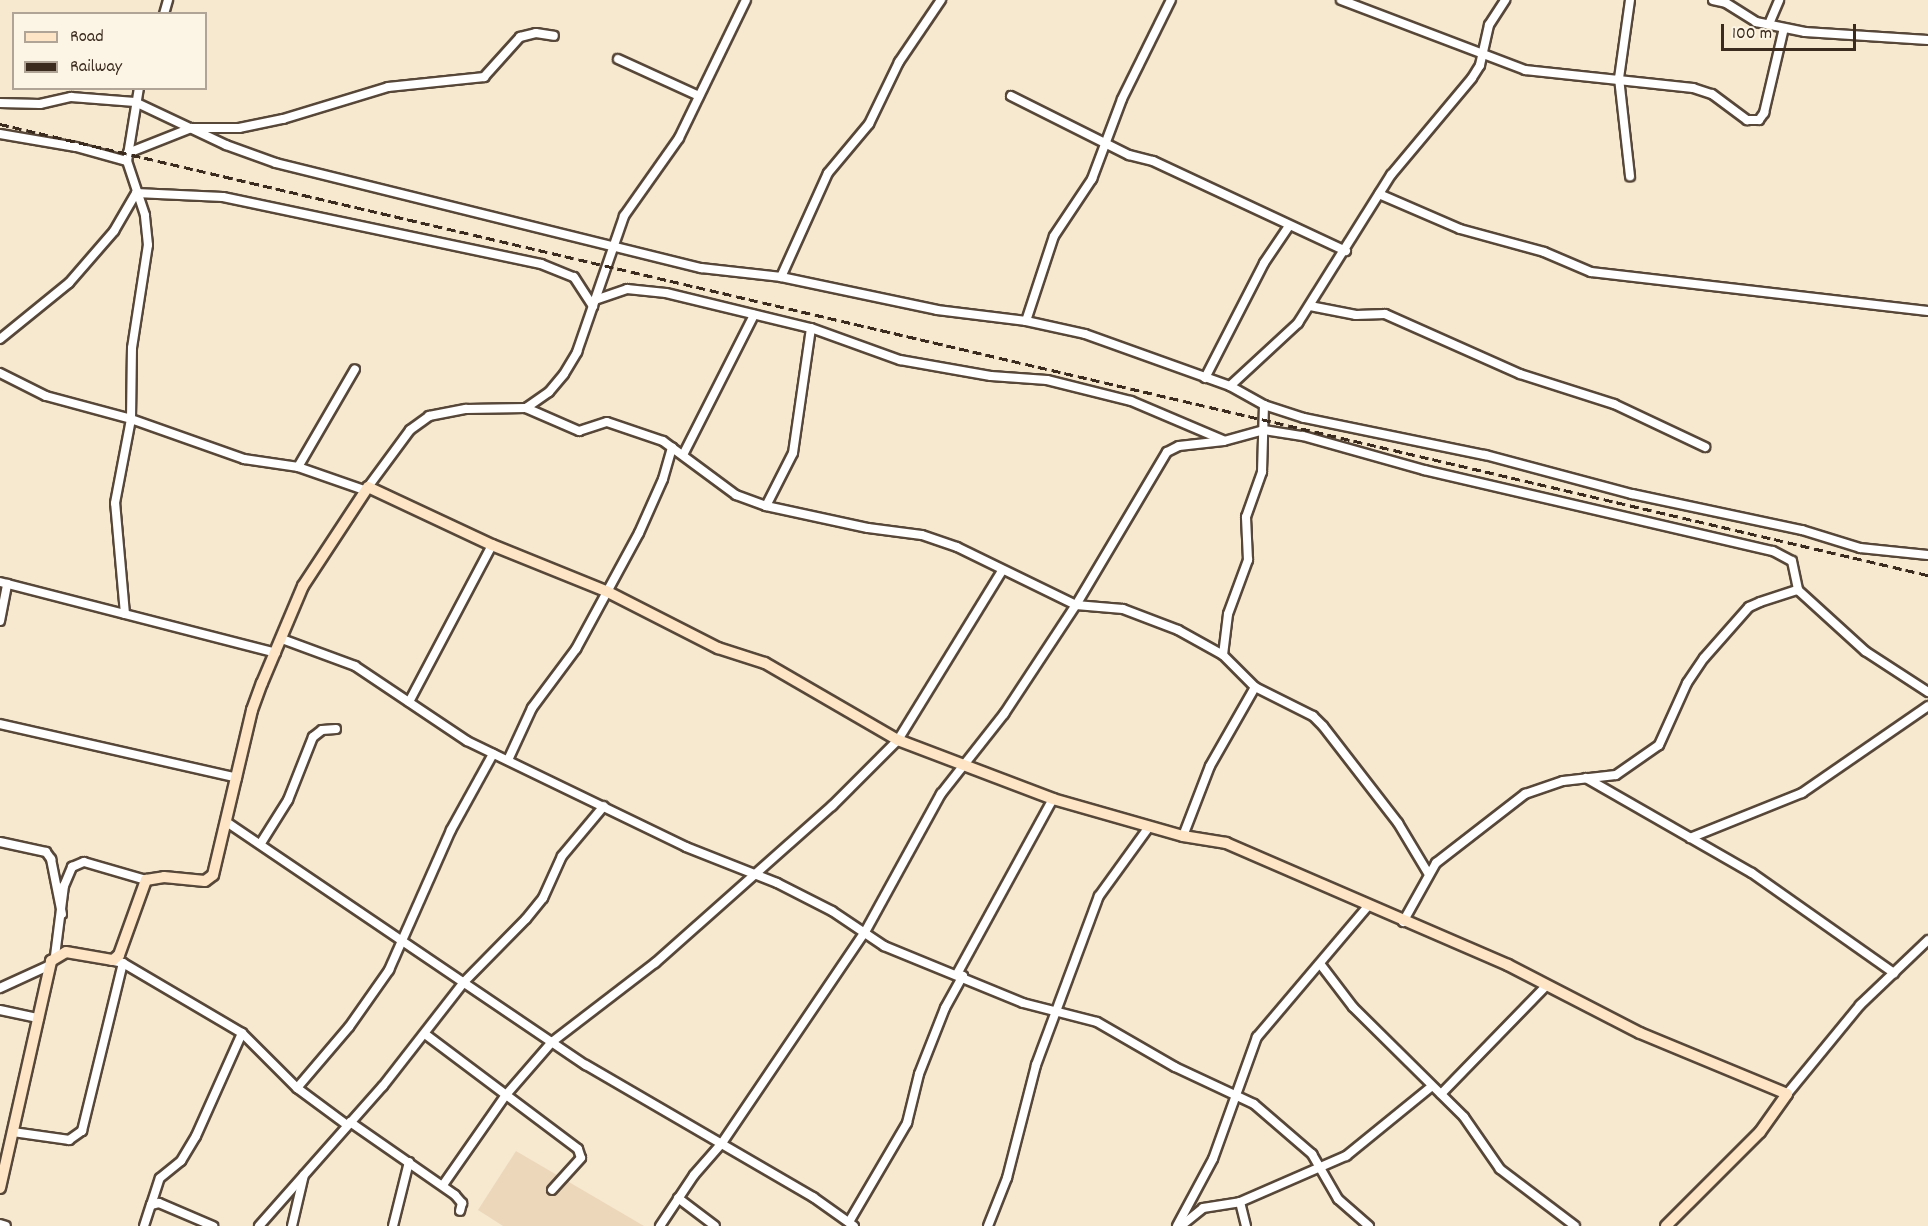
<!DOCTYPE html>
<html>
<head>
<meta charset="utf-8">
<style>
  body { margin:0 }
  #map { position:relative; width:1928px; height:1226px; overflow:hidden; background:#f6e9cf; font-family:Dekko,sans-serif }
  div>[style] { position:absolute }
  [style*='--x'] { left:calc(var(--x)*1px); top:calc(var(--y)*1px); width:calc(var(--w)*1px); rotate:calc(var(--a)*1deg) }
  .built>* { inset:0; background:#edd7bb }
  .roads { filter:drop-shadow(2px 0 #574739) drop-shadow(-2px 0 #574739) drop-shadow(0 2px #574739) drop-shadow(0 -2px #574739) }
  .street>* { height:8px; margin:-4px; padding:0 4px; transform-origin:4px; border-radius:4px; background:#fff }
  .secondary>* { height:10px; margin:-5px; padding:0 5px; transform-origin:5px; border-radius:5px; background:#fde5c5 }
  .rail>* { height:3px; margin-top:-1.5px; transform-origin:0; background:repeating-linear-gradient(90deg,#3b2a1e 0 9px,transparent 0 13.5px) }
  span { translate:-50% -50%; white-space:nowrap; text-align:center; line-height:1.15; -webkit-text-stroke:4.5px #fcf5e5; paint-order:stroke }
  .legend { position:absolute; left:12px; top:12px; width:195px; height:78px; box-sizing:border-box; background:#fcf5e5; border:2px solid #afa495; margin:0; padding:8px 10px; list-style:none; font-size:18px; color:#3b2a1e }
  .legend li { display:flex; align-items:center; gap:12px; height:30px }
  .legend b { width:30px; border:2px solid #afa495 }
  .scale { position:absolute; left:1721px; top:24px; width:135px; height:27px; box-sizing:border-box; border:3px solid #3b2a1e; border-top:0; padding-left:8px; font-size:18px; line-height:21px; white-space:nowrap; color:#3b2a1e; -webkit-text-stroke:4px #fcf5e5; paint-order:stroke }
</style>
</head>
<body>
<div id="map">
  <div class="built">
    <div style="clip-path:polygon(516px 1151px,644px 1226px,503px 1226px,478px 1210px)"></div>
  </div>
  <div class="roads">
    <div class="street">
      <div style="--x:1341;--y:0;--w:197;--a:20.8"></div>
      <div style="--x:1525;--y:70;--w:169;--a:6.1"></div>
      <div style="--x:1693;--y:88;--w:20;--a:18"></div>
      <div style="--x:1712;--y:94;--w:44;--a:36.6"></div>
      <div style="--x:1747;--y:120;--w:12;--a:0"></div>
      <div style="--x:1759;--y:120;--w:9;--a:-54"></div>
      <div style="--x:1764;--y:113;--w:87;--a:-76.8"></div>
      <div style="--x:1630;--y:0;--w:79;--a:98"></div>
      <div style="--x:1619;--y:78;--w:99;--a:83.6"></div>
      <div style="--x:1713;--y:0;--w:13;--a:13"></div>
      <div style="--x:1726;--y:3;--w:36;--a:32"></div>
      <div style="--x:1756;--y:22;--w:50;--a:11.5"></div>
      <div style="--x:1805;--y:32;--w:123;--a:3.7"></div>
      <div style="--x:164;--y:14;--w:15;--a:-74"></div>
      <div style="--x:1769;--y:24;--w:26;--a:-67"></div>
      <div style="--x:618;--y:59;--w:89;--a:24.6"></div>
      <div style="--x:1011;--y:96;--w:132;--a:26.6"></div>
      <div style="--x:1129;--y:155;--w:25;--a:14"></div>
      <div style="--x:1153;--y:161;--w:213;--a:25"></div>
      <div style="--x:0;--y:103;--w:40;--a:1.4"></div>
      <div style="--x:40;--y:104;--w:32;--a:-13"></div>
      <div style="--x:71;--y:97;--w:64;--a:4.5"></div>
      <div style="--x:135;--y:102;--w:101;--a:25.3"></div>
      <div style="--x:226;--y:145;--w:53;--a:19.8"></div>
      <div style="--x:276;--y:163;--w:438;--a:13.9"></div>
      <div style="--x:701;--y:268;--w:81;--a:6.4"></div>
      <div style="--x:781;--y:277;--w:159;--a:11.9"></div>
      <div style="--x:937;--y:310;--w:90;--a:7"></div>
      <div style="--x:1026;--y:321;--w:60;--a:12.4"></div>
      <div style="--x:1085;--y:334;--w:154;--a:19.7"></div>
      <div style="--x:1230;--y:386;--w:39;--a:29"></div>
      <div style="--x:1264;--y:405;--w:42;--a:18"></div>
      <div style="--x:1304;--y:418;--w:185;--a:11.6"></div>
      <div style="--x:1485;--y:455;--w:152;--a:14.9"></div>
      <div style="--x:1632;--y:494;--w:174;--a:12"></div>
      <div style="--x:1802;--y:530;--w:61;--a:17.2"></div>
      <div style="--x:1860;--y:548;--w:68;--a:5.9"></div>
      <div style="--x:0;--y:134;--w:77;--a:9.7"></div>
      <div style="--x:76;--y:147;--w:53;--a:15.4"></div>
      <div style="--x:128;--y:153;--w:68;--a:-21.6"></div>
      <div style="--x:191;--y:128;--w:48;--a:0"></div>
      <div style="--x:239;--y:128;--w:45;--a:-11.6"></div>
      <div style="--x:283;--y:119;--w:110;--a:-16.9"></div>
      <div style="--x:388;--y:87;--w:97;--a:-5.9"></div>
      <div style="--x:484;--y:77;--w:54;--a:-48"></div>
      <div style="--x:520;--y:37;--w:16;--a:-14"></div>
      <div style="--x:536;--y:33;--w:18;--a:9"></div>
      <div style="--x:1379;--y:194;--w:88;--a:23.4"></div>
      <div style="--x:1460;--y:229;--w:87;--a:15.3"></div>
      <div style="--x:1544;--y:252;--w:51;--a:23.1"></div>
      <div style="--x:1591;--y:272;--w:339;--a:6.6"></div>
      <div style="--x:781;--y:277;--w:114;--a:-65.7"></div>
      <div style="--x:828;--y:173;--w:64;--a:-50.1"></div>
      <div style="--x:869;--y:124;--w:69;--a:-64.2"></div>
      <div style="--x:899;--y:62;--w:75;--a:-55.9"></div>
      <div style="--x:595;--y:300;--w:34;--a:-19"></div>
      <div style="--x:627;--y:289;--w:39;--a:6"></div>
      <div style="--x:666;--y:293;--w:149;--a:13.6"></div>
      <div style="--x:811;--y:328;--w:95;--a:19.8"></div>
      <div style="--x:900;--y:360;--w:92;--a:10"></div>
      <div style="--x:991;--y:376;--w:56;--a:4.1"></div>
      <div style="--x:1047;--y:380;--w:87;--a:14"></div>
      <div style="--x:1131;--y:401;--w:100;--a:23"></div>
      <div style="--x:1310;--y:306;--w:47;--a:11.1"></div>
      <div style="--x:1356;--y:315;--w:29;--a:-2"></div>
      <div style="--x:1385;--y:314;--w:148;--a:24"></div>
      <div style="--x:1520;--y:374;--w:99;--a:17.7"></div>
      <div style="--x:1614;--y:404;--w:101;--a:25.3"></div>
      <div style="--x:1026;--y:321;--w:89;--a:-71.8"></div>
      <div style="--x:1054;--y:236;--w:69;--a:-56.3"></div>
      <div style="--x:1092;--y:179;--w:85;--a:-69.4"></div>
      <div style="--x:1122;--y:99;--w:110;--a:-63.7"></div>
      <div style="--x:0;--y:339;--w:89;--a:-39.1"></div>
      <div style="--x:69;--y:283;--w:69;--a:-49.1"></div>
      <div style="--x:114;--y:231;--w:44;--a:-59.9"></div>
      <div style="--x:136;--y:193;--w:87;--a:2.6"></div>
      <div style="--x:223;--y:197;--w:325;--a:11.9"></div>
      <div style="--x:541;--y:264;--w:35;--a:22"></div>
      <div style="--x:574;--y:277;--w:35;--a:57"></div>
      <div style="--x:0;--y:373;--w:51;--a:26.6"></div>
      <div style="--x:46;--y:396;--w:88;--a:15.1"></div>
      <div style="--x:131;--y:419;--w:120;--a:19.5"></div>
      <div style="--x:244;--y:459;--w:55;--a:8.4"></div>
      <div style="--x:298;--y:467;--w:70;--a:19.2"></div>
      <div style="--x:1205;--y:378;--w:129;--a:-62.8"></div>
      <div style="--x:1264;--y:263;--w:45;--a:-56"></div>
      <div style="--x:1230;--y:386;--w:93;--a:-42.8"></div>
      <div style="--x:1298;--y:323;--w:175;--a:-57.9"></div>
      <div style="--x:1391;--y:175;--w:126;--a:-50.1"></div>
      <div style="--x:1472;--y:78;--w:15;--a:-58"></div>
      <div style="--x:1480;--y:65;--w:41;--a:-77.3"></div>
      <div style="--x:1489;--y:25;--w:30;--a:-57"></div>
      <div style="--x:526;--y:408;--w:58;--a:23.5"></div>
      <div style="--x:579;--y:431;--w:29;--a:-18"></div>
      <div style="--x:607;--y:422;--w:59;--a:18.7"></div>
      <div style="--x:663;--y:441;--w:91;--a:36.5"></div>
      <div style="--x:736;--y:495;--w:32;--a:20"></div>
      <div style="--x:766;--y:506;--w:104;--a:12.2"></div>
      <div style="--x:868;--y:528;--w:54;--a:7.4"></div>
      <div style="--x:922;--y:535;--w:37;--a:19"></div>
      <div style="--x:957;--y:547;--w:132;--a:26"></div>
      <div style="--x:1076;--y:605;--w:47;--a:4.9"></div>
      <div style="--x:1123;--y:609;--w:59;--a:20.9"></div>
      <div style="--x:1178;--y:630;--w:51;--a:29.1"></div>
      <div style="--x:1223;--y:655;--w:45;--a:45"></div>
      <div style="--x:1255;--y:687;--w:65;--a:26.6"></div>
      <div style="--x:1313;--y:716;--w:14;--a:45"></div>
      <div style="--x:1323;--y:726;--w:123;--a:52.3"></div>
      <div style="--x:1398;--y:823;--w:58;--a:59"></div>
      <div style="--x:684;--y:453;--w:155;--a:-63.1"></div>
      <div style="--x:298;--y:467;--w:113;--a:-59.8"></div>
      <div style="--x:368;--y:487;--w:71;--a:-53.6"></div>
      <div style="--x:410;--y:430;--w:24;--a:-36"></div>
      <div style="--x:429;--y:416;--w:38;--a:-11"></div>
      <div style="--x:466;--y:409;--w:60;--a:-1"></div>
      <div style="--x:526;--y:408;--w:28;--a:-35"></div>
      <div style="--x:549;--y:392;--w:23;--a:-50"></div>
      <div style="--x:564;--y:374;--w:26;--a:-59"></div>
      <div style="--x:577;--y:352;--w:144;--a:-70.9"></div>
      <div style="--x:624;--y:216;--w:95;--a:-54.8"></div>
      <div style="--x:679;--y:138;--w:153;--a:-64.1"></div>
      <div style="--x:766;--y:506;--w:59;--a:-63"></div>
      <div style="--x:793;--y:453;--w:126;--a:-81.8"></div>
      <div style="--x:0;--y:582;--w:285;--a:14.4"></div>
      <div style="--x:125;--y:614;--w:111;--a:-95.1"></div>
      <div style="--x:115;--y:503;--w:86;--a:-79.2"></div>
      <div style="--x:131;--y:419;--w:71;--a:-89.2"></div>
      <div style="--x:132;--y:348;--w:104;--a:-81.2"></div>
      <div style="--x:148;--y:245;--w:30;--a:-96"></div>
      <div style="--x:145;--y:215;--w:57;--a:-108.4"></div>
      <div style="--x:127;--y:161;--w:74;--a:-80.7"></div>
      <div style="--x:0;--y:621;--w:38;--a:-79"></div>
      <div style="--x:282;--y:639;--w:78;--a:20.3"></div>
      <div style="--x:355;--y:666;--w:135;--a:33.8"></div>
      <div style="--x:467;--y:741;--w:243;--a:25.8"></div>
      <div style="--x:686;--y:847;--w:98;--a:21.6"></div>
      <div style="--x:777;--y:883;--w:62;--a:27"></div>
      <div style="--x:832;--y:911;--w:63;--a:33.9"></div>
      <div style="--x:884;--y:946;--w:150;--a:22.3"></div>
      <div style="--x:1023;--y:1003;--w:76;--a:14.4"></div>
      <div style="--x:1097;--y:1022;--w:90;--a:30"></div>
      <div style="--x:1175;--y:1067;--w:87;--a:25.1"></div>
      <div style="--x:1254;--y:1104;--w:77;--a:40.8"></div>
      <div style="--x:1312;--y:1154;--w:52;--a:60"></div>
      <div style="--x:1338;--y:1199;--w:41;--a:41.1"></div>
      <div style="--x:1223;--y:655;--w:41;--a:-83"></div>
      <div style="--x:1228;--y:614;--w:58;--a:-69.7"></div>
      <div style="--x:1248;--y:560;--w:43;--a:-92.7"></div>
      <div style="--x:1246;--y:517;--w:48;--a:-70.4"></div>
      <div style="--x:1262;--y:472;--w:67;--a:-88.3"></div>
      <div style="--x:409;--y:702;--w:178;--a:-62.1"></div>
      <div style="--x:0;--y:724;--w:243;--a:12.8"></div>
      <div style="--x:508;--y:760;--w:57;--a:-65.2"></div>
      <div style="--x:532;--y:708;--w:74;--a:-53.3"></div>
      <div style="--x:576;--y:649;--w:132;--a:-61.5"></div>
      <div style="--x:639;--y:533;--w:59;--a:-66"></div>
      <div style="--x:663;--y:479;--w:33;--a:-74"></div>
      <div style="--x:1586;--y:778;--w:191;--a:29.8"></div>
      <div style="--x:1752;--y:873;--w:174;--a:35.2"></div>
      <div style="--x:228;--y:823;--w:432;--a:34.1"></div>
      <div style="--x:586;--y:1065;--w:263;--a:30.2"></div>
      <div style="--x:813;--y:1197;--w:50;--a:35.3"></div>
      <div style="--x:1183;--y:836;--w:75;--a:-68.9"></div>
      <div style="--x:1210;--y:766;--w:91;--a:-60.3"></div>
      <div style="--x:1690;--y:838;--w:121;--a:-21.9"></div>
      <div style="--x:1802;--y:793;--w:153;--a:-34.6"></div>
      <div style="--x:0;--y:842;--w:47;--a:12.3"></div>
      <div style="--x:46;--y:852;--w:9;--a:54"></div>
      <div style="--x:51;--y:859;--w:56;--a:78.7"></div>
      <div style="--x:261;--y:843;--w:51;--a:-57.9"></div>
      <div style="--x:288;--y:800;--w:68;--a:-68.4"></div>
      <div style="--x:313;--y:737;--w:11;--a:-38"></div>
      <div style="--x:322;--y:730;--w:14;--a:-4"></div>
      <div style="--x:1403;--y:922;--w:68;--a:-60.8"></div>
      <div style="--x:1436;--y:863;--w:113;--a:-37.8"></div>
      <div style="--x:1525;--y:794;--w:40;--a:-18.9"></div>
      <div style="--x:1563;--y:781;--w:53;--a:-6.5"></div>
      <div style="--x:1616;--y:775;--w:52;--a:-34.9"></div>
      <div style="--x:1659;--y:745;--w:68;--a:-65.7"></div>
      <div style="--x:1687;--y:683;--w:30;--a:-56"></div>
      <div style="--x:1704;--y:658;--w:68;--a:-48.6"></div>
      <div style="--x:1749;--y:607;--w:12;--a:-24"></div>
      <div style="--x:1760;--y:602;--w:40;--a:-18"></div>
      <div style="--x:1798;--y:590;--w:91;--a:42.3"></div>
      <div style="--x:1865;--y:651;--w:75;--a:33.1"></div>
      <div style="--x:55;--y:956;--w:71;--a:-82.7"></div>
      <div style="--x:64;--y:886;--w:21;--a:-67"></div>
      <div style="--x:72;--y:867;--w:13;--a:-23"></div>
      <div style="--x:84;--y:862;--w:65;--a:16.2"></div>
      <div style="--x:109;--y:960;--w:14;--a:12"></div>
      <div style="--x:123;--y:963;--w:138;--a:30.5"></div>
      <div style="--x:242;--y:1033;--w:78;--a:45"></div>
      <div style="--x:297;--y:1088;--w:62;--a:36.5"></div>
      <div style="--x:1321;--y:965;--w:53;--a:52.7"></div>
      <div style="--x:1353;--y:1007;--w:156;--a:44.7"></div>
      <div style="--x:1464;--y:1117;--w:63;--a:55.3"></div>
      <div style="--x:1500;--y:1169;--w:94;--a:37.2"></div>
      <div style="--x:957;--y:974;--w:200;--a:-61.3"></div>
      <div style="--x:0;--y:988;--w:55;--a:-24.7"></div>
      <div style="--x:0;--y:1010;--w:40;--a:12"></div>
      <div style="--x:425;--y:1034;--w:191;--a:36.9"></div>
      <div style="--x:578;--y:1149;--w:9;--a:72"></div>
      <div style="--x:581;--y:1158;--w:43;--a:132.2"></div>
      <div style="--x:297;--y:1088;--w:80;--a:-49.6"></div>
      <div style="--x:349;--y:1027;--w:70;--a:-54.9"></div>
      <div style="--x:389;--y:970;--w:153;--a:-66.1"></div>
      <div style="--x:451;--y:830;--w:87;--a:-61.1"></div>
      <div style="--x:1441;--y:1094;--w:152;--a:-45.8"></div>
      <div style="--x:1787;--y:1094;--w:115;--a:-50.6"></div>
      <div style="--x:1860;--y:1005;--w:94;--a:-43.7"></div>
      <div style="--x:350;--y:1122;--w:128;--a:34.8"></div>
      <div style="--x:455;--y:1195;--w:11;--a:49"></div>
      <div style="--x:462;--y:1203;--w:8;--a:104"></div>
      <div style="--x:13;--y:1132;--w:57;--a:8.1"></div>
      <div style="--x:69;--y:1140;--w:16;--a:-35"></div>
      <div style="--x:82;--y:1131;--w:173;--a:-76.3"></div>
      <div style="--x:443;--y:1185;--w:108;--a:-55.1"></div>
      <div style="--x:505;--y:1096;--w:72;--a:-49"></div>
      <div style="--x:552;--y:1042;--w:130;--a:-37.5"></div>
      <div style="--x:655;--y:963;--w:237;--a:-41.6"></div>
      <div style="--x:832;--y:806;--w:93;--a:-45"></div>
      <div style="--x:898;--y:740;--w:198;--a:-58.4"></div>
      <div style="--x:678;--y:1198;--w:46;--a:37.1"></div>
      <div style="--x:1240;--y:1202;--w:25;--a:76"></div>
      <div style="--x:151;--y:1205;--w:28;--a:-72"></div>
      <div style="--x:160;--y:1178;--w:27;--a:-39"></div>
      <div style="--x:181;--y:1161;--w:29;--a:-59"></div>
      <div style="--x:196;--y:1136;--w:113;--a:-65.9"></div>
      <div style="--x:849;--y:1222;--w:115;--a:-59.6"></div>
      <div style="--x:907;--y:1123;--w:50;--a:-76.2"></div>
      <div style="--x:919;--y:1074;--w:71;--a:-68.5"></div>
      <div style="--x:945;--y:1008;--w:37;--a:-61"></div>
      <div style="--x:0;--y:1224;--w:6;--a:18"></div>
      <div style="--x:144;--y:1226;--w:22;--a:-72"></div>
      <div style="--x:151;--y:1205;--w:8;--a:-14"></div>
      <div style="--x:159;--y:1203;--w:59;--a:23.1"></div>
      <div style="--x:259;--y:1226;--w:187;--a:-48.5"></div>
      <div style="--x:383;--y:1086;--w:132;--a:-52.1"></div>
      <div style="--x:464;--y:982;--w:88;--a:-45.5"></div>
      <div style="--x:526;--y:919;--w:27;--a:-51"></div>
      <div style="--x:543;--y:898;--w:46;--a:-65.7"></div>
      <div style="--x:562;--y:856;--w:65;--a:-50"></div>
      <div style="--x:292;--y:1226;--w:52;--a:-76.8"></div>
      <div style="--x:393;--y:1226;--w:66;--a:-76"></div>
      <div style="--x:660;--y:1226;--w:61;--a:-56.3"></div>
      <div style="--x:694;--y:1175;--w:43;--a:-48.8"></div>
      <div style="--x:722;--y:1143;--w:255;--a:-55.9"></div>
      <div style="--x:865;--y:932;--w:158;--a:-61.2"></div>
      <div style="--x:941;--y:794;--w:102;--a:-51.8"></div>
      <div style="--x:1004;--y:714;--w:131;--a:-56.6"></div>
      <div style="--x:1076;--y:605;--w:178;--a:-59.3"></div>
      <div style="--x:1167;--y:452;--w:13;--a:-27"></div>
      <div style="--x:1179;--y:446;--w:45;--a:-6.3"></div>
      <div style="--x:1224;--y:441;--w:41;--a:-15.4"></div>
      <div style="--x:1264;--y:430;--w:39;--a:9"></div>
      <div style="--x:1303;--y:436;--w:126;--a:15.7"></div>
      <div style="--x:1424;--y:470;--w:358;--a:13.1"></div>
      <div style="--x:1773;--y:551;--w:21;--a:28"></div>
      <div style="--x:1792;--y:561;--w:30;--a:78"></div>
      <div style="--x:988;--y:1226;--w:52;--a:-68.4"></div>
      <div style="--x:1007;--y:1178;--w:117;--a:-75.6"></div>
      <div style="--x:1036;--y:1065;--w:180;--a:-69.6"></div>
      <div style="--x:1099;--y:896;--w:85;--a:-54.1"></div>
      <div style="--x:1177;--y:1226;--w:76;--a:-61.8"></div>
      <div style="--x:1213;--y:1159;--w:130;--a:-70.2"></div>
      <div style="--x:1257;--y:1037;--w:172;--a:-49.7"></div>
      <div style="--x:1181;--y:1226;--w:28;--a:-39"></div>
      <div style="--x:1203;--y:1208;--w:37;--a:-9"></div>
      <div style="--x:1240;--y:1202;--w:116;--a:-23.5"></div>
      <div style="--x:1346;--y:1156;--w:109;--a:-39.1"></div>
    </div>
    <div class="secondary">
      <div style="--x:0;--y:1188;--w:233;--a:-77.3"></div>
      <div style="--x:51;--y:961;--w:17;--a:-31"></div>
      <div style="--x:66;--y:952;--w:48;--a:9.7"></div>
      <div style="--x:113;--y:960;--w:8;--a:-40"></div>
      <div style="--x:119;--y:955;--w:80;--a:-70.2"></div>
      <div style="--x:146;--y:880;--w:18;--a:-9"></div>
      <div style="--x:164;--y:877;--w:41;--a:5.6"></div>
      <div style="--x:205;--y:881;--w:10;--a:-37"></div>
      <div style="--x:213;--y:875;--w:170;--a:-76.7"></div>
      <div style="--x:252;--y:710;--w:29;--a:-70"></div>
      <div style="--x:262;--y:683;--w:105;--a:-67.1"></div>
      <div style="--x:303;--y:586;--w:118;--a:-56.7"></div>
      <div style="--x:368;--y:487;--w:137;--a:25.1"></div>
      <div style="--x:492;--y:545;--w:123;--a:22"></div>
      <div style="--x:606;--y:591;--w:126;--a:27"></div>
      <div style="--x:718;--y:648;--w:49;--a:17.7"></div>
      <div style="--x:765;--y:663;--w:154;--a:30.1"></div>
      <div style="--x:898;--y:740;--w:166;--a:20.8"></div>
      <div style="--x:1053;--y:799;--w:135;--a:15.9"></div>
      <div style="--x:1183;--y:836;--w:44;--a:9.2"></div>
      <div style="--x:1226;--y:843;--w:307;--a:23.4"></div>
      <div style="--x:1508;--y:965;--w:148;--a:27.3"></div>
      <div style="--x:1640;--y:1033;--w:159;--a:22.5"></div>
      <div style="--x:1787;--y:1094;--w:47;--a:125.4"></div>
      <div style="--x:1760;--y:1132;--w:133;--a:135"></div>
    </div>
  </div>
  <div class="rail">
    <div style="--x:0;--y:124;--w:1980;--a:13.17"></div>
  </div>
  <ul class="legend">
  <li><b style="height:8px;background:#fde5c5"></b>Road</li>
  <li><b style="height:8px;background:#3b2a1e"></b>Railway</li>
  </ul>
  <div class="scale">100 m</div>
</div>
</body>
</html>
